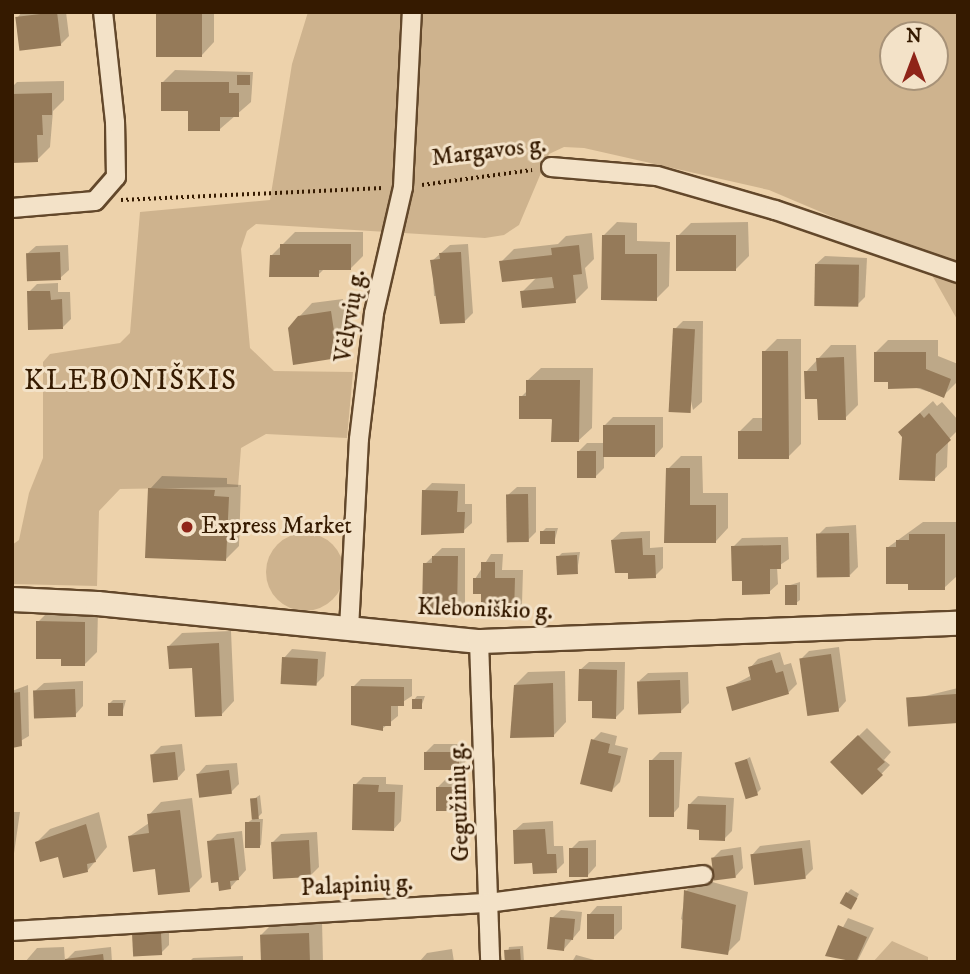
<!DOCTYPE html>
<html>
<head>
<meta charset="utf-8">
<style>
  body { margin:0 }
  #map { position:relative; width:970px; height:974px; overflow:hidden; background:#edd2ab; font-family:"IM FELL DW Pica",serif }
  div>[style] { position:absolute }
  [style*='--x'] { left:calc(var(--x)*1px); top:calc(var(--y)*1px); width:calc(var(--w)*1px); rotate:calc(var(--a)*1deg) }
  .green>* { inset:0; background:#ceb38e }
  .round { border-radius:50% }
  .shadow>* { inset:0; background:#0003 }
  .building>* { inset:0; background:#957a59; transform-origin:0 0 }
  .path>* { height:3.5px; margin-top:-1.75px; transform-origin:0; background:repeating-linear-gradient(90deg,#351a00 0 2px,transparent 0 5.5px) }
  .roads { filter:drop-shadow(2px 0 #63482b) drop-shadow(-2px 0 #63482b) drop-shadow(0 2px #63482b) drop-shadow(0 -2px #63482b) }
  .minor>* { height:18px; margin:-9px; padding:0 9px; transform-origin:9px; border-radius:9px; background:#f3e2c8 }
  .tertiary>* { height:23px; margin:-11.5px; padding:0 11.5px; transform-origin:11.5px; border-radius:11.5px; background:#f3e2c8 }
  .dots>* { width:19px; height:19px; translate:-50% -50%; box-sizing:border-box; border:4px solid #f3e2c8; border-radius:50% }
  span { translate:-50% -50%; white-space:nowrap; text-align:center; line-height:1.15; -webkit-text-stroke:6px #f3e2c8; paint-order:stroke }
  .street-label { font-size:24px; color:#351a00 }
  .poi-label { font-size:24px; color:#351a00 }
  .left { translate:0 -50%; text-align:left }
  .quarter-label { font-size:28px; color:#351a00; letter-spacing:2px }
  .frame { position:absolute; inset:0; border:14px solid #351a00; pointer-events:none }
  .north { position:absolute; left:879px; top:21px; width:70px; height:70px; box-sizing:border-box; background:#f3e2c8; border:2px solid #a79278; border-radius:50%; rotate:0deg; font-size:19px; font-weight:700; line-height:28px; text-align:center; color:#351a00 }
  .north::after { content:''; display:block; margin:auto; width:24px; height:32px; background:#8f2418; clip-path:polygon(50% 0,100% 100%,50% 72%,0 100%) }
</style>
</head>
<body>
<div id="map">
  <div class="green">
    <div style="clip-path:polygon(evenodd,308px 12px,958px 12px,958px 321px,920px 254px,769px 190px,584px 148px,564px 147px,549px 154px,519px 225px,504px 235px,485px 238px,256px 224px,247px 231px,241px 249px,250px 348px,274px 371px,353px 372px,347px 438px,266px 434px,241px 448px,238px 487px,120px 489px,99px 511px,97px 586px,12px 584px,12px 545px,19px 540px,29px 493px,43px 458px,43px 362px,50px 354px,120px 343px,130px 333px,140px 212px,270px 200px,292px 64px,308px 12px,893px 35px,935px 35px,935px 77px,893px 77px,893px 35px)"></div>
    <div class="round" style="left:266px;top:533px;width:78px;height:78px"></div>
    <div style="clip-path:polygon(892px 941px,928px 957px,928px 962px,873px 962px)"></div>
  </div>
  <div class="shadow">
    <div style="clip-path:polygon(22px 12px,66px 12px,69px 36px,61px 44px,17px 18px)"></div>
    <div style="clip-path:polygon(158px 12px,214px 12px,214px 42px,202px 55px)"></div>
    <div style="clip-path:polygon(175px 70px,253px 72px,251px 102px,220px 129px,189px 109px,162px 83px)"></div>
    <div style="clip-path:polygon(64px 81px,64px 100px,53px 111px,50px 147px,37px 160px,12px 161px,12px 87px,17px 82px)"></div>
    <div style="clip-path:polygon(617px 222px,637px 223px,637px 241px,670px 242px,669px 286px,656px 299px,604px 235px)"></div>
    <div style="clip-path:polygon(748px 222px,749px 256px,736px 269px,678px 236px,691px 223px)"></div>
    <div style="clip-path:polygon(295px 232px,363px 232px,363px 256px,350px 269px,325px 268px,318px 275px,271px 256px)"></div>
    <div style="clip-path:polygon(592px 233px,594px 259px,585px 268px,588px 288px,575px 301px,522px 292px,537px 277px,501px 262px,514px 249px,558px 244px,566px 236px)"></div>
    <div style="clip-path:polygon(468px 244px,473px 313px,465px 321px,440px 296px,434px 296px,432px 261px,450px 245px)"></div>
    <div style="clip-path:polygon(68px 245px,69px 270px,60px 278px,27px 254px,36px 246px)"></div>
    <div style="clip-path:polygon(825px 256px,867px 258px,865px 297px,857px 305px,816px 264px)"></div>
    <div style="clip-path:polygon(58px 283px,58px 292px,70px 292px,71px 319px,63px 327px,29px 292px,37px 284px)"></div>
    <div style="clip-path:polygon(343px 299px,350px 344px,337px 357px,299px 317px,312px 303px)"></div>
    <div style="clip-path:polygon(683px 321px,703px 321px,702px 402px,693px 410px,675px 329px)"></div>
    <div style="clip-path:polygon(777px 339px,801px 339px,801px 444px,788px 457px,740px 431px,753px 418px,764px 418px,764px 352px)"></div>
    <div style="clip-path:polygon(888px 340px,938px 340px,938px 356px,958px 364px,956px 383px,943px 396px,890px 380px,875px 353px)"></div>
    <div style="clip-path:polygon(831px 345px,856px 345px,858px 405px,845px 418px,819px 398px,806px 372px)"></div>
    <div style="clip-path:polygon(541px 368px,593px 368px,592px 428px,579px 440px,521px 397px,528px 390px,528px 380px)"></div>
    <div style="clip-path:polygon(933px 401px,937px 406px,942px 402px,958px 420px,958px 430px,948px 440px,947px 467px,934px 479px,913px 419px)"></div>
    <div style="clip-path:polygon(613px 417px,663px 417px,663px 447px,655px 456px,604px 456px,604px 468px,596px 476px,579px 451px,587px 443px,605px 443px,605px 425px)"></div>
    <div style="clip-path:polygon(681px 456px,702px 456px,703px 493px,728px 493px,728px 528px,716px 541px,666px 541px,668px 469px)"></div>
    <div style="clip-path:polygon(162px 476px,227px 478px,227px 484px,241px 485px,239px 546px,226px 559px,150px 489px)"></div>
    <div style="clip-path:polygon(432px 483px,465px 484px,465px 504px,472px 504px,472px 523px,463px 531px,424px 491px)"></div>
    <div style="clip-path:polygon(517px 487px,536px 487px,536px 532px,528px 540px,508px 495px)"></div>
    <div style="clip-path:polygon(923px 522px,957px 522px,957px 576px,944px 588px,910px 582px,887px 548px)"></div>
    <div style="clip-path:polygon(856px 525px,858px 567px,850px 575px,818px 535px,826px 527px)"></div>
    <div style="clip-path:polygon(546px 528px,558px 528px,554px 543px,542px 532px)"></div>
    <div style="clip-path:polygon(650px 531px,650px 548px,663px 547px,663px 568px,655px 576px,630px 571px,612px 540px,621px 532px)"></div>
    <div style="clip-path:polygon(788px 537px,789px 559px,777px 567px,778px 584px,769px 592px,744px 579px,733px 547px,742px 538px)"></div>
    <div style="clip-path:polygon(442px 548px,465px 548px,465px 603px,456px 611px,425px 564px)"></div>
    <div style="clip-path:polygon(580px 552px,577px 572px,558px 557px,562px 553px)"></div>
    <div style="clip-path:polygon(491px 554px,503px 554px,502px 570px,523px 570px,522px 604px,514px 613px,483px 592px,475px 579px)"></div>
    <div style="clip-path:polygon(800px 582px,800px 600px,796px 603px,787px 586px)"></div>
    <div style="clip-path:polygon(51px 609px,98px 610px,97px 652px,84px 665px,63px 658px,38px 622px)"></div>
    <div style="clip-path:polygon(231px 631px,234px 701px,222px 714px,194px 666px,169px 646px,182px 633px)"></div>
    <div style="clip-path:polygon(839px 647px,846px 701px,838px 710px,801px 659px,809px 651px)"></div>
    <div style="clip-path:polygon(292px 649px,326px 652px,324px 676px,316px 684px,284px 658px)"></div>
    <div style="clip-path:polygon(780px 652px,784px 665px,791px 663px,797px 684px,789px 692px,734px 708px,728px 688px,752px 675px,750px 668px,758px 659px)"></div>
    <div style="clip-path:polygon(589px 662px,625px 662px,624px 709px,616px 717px,593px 699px,580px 670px)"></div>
    <div style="clip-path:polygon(565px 671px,566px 722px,554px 735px,515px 685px,528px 672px)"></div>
    <div style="clip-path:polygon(688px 672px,689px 703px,681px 711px,639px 681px,648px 673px)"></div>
    <div style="clip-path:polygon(361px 679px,412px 679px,412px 696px,398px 705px,398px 716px,382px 729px,353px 687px)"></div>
    <div style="clip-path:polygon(83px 681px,83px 706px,75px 715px,35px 691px,44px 683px)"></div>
    <div style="clip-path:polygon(28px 685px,29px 736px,12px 746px,12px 691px)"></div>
    <div style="clip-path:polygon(958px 688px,958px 722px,909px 707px,917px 698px)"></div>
    <div style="clip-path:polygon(417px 696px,425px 696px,421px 707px,414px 700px)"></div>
    <div style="clip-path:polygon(113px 700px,126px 700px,122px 714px,109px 704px)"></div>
    <div style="clip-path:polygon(867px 728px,891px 752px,884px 760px,890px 765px,863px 793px,832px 762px)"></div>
    <div style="clip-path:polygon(601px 732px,617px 736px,615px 745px,628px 748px,620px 782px,612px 790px,593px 740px)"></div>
    <div style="clip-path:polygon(182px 744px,185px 770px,177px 779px,152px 755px,161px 746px)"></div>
    <div style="clip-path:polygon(434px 744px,467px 744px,467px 760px,459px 769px,426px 752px)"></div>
    <div style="clip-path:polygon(660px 752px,682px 752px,679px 807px,671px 816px,651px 761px)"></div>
    <div style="clip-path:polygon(750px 757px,761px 789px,757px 793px,737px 764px)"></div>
    <div style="clip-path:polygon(237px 763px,239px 784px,231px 792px,198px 774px,206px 765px)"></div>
    <div style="clip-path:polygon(363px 777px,386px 777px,386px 784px,403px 785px,401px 821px,393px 830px,355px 785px)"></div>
    <div style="clip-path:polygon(446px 779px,464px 779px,464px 802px,455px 810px,438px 787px)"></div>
    <div style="clip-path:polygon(260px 795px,262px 813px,256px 819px,263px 819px,261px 846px,247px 823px,253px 819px,252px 800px)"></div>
    <div style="clip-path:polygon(698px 796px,734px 798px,732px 831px,724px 839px,701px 828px,690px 804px)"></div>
    <div style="clip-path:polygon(192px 798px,202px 877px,189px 890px,157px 867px,130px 836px,149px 823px,149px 815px,161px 802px)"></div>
    <div style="clip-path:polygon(12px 812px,20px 812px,12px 867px)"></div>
    <div style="clip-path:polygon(99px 812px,107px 847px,88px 870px,37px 842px,50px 829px)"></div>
    <div style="clip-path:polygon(553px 821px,554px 846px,563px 846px,564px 863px,556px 871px,534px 861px,514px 831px,523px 823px)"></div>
    <div style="clip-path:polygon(242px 831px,246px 870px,230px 888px,209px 842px,217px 834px)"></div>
    <div style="clip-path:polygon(317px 832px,319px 867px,311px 875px,273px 842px,281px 834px)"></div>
    <div style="clip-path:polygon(596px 840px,596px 866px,588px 875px,571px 849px,579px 841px)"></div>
    <div style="clip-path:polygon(810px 840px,813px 869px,805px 877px,752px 855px,760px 846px)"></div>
    <div style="clip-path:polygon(741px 847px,743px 868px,735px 877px,713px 858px,721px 850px)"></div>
    <div style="clip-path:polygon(698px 878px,748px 892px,740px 940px,727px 953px,681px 919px,686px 891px)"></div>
    <div style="clip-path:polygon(851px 889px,859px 894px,854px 904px,847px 893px)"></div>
    <div style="clip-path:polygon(597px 906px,622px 906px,622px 929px,614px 937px,589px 915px)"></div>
    <div style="clip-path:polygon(561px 910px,582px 912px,580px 930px,564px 949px,552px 918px)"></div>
    <div style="clip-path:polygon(848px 918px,874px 928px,857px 962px,828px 955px)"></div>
    <div style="clip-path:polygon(322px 921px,323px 962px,262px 962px,261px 935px,274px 922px)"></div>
    <div style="clip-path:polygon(169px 925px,169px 945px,161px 953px,133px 935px,142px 927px)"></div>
    <div style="clip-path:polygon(523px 946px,524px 962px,506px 962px,509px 947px)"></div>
    <div style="clip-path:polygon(64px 947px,65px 961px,75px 951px,111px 947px,112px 962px,25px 962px,37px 948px)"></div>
    <div style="clip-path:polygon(452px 949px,454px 962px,419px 962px,427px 953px)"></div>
    <div style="clip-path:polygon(576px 955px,598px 961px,598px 962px,572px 962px)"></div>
    <div style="clip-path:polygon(243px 956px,243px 962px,189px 962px,193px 958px)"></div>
  </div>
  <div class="building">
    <div style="left:57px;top:12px;width:34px;height:42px;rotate:83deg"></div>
    <div style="left:156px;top:12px;width:46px;height:45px"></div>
    <div style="left:237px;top:75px;width:13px;height:10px"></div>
    <div style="clip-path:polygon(161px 82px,229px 82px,229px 93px,239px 93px,239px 117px,220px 117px,220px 131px,188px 131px,188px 111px,161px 111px)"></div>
    <div style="clip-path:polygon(52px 93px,52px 115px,42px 115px,43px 135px,37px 135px,38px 162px,12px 163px,12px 94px)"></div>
    <div style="clip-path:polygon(602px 235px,625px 235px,625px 254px,657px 254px,657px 301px,601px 300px)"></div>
    <div style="left:676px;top:235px;width:60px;height:36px"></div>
    <div style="clip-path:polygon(280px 244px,351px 244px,351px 270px,319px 270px,319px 277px,269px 277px,270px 255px,280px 255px)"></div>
    <div style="clip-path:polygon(579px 245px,582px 274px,573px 275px,576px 303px,522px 308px,520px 291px,554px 288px,552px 277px,502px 282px,499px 261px,552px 255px,551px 248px)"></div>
    <div style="left:60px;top:252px;width:28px;height:34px;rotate:88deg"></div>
    <div style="clip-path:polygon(461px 252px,465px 323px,440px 324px,430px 260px,440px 259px,439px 253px)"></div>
    <div style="left:815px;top:264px;width:44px;height:42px;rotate:1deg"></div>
    <div style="clip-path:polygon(27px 291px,50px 291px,51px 300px,62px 299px,63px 329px,28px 330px)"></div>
    <div style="clip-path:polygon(331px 311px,338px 358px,293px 365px,288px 328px,298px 316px)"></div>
    <div style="left:673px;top:328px;width:22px;height:84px;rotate:3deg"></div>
    <div style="clip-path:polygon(762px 351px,788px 351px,789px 459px,738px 459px,738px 431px,762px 431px)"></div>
    <div style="clip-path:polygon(874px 352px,926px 352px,926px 369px,951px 379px,944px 398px,920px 388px,888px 389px,888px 382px,874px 382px)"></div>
    <div style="clip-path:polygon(844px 357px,846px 420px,818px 420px,817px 399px,805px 399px,804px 371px,817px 371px,816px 358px)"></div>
    <div style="clip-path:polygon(526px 380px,580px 380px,579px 442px,551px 442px,552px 419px,519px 419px,519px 396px,526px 396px)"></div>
    <div style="clip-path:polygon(920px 413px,924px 418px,929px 413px,951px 440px,936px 454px,935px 481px,899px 480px,902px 437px,898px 432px)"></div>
    <div style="left:603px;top:425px;width:52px;height:32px"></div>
    <div style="left:577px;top:451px;width:19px;height:27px"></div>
    <div style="clip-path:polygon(666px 468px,690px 468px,690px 505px,716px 505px,716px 543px,664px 543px)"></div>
    <div style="clip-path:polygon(148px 488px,215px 490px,214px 496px,229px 497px,226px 561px,145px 558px)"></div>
    <div style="clip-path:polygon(422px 490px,458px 491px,457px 512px,465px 512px,464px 533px,421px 535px)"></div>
    <div style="left:528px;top:494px;width:48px;height:22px;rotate:89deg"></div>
    <div style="left:540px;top:531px;width:15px;height:13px"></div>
    <div style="left:849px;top:533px;width:44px;height:33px;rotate:89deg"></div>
    <div style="clip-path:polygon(909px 534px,945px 534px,945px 590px,908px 590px,908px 584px,886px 584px,886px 547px,896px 547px,896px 540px,909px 540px)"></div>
    <div style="clip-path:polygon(642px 538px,643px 555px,655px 555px,656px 578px,628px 579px,628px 573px,615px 573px,611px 540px)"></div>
    <div style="clip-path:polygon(781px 545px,781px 569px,770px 569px,770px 594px,742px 595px,742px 581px,732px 581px,731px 546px)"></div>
    <div style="left:577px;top:555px;width:19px;height:21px;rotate:87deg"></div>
    <div style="clip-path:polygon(432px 556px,458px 556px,457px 613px,422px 613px,423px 563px,432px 563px)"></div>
    <div style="clip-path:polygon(481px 562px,495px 562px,495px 578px,515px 578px,514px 614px,481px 614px,481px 594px,473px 594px,473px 578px,481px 578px)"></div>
    <div style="left:797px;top:585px;width:20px;height:12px;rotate:90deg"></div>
    <div style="clip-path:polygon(36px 621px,85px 622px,85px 666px,61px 666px,61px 659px,36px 659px)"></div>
    <div style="clip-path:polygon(219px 643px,222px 716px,195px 717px,192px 668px,169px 669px,167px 646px)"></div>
    <div style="left:831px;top:654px;width:58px;height:32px;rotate:82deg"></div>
    <div style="left:282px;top:657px;width:36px;height:27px;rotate:3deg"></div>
    <div style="clip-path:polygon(772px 660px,776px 673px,783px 671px,789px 694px,732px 711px,726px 687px,751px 680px,748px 667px)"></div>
    <div style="clip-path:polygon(579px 669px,617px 670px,616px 719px,592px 718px,592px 701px,578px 701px)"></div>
    <div style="left:680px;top:680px;width:33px;height:43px;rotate:88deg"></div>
    <div style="clip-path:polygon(553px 683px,554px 737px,510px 738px,514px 685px)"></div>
    <div style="clip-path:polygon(351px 686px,404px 687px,404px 706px,391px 706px,391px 726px,383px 726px,383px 731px,351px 725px)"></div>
    <div style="left:75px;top:689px;width:28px;height:42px;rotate:88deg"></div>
    <div style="clip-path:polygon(20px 692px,22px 746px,12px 748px,12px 693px)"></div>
    <div style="left:956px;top:694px;width:29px;height:50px;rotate:86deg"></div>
    <div style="left:412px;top:699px;width:10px;height:10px"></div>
    <div style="left:108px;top:703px;width:15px;height:13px"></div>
    <div style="clip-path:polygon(858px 735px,885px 762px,877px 769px,883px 775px,862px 795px,830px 762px)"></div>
    <div style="clip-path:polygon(591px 739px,610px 744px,608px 753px,621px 756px,612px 792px,580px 784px)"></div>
    <div style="left:175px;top:752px;width:28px;height:25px;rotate:84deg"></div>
    <div style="left:424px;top:752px;width:35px;height:18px"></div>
    <div style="left:747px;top:759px;width:38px;height:13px;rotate:73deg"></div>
    <div style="left:649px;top:760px;width:25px;height:57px"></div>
    <div style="left:229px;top:770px;width:24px;height:33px;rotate:83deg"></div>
    <div style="clip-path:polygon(353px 784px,379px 785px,378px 792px,395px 792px,394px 831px,352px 830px)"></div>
    <div style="left:436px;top:787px;width:20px;height:24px"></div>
    <div style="left:257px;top:798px;width:21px;height:7px;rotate:85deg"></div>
    <div style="clip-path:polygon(688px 804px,726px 805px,725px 841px,699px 840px,699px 830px,687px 829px)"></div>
    <div style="clip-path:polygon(180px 810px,190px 892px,158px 895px,155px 869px,133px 872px,128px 836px,149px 833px,147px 814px)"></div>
    <div style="left:245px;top:822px;width:15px;height:26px"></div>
    <div style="clip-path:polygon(86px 824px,96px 862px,87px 864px,88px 872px,63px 878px,58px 857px,40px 862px,35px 842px)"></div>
    <div style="clip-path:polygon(545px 829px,547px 854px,556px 854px,557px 873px,533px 874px,532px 863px,514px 864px,513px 830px)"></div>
    <div style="clip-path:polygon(234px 838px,239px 880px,230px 881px,231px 889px,219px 891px,218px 882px,211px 883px,207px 841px)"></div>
    <div style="left:309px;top:840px;width:37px;height:38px;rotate:87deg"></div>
    <div style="left:569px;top:848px;width:19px;height:29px"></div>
    <div style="left:802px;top:848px;width:31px;height:52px;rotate:83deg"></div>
    <div style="left:733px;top:855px;width:23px;height:22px;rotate:83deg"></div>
    <div style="clip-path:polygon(684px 890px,736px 905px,728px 955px,681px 948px)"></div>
    <div style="left:846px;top:892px;width:13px;height:13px;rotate:29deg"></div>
    <div style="left:587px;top:914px;width:27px;height:25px"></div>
    <div style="clip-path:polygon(550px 917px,575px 919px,573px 940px,565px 939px,564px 951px,547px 949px)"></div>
    <div style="clip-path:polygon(838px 925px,867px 937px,856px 962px,825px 956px)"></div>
    <div style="left:161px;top:933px;width:22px;height:29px;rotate:87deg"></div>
    <div style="left:309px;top:933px;width:29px;height:49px;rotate:88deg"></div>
    <div style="left:520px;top:949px;width:13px;height:16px;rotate:86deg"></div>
    <div style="clip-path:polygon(103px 954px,104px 962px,65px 962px,65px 959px)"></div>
  </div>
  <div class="path">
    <div style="--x:422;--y:185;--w:111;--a:-7.8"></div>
    <div style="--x:121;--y:200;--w:262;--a:-2.6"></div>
  </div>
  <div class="roads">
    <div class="minor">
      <div style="--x:551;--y:167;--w:106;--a:4.9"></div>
      <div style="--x:657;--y:176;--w:123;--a:16.1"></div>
      <div style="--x:775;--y:210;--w:194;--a:19"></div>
      <div style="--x:12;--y:208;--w:83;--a:-4.8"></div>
      <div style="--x:95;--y:201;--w:32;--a:-49"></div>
      <div style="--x:116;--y:177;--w:55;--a:-91"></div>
      <div style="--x:115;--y:122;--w:111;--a:-96.2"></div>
      <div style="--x:349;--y:629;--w:190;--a:-87"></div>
      <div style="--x:359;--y:439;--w:127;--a:-83.2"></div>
      <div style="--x:374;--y:313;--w:129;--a:-77"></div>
      <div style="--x:403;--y:187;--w:175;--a:-87.1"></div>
      <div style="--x:479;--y:641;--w:321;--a:88"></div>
      <div style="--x:12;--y:931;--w:477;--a:-3.4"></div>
      <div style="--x:488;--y:903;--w:217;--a:-7.4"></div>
    </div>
    <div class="tertiary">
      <div style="--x:12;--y:599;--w:85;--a:2.7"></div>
      <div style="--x:97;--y:603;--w:384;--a:5.7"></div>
      <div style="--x:479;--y:641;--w:479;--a:-2.2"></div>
    </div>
  </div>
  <div class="dots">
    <div style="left:187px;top:527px;background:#8f2418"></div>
  </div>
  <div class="street-label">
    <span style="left:489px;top:152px;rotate:-7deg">Margavos g.</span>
    <span style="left:351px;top:316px;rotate:-81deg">Vėlyvių g.</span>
    <span style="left:485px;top:610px;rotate:2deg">Kleboniškio g.</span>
    <span style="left:460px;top:802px;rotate:-92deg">Gegužinių g.</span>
    <span style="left:357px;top:886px;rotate:-3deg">Palapinių g.</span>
  </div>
  <div class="poi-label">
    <span class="left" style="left:201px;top:527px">Express Market</span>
  </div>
  <div class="quarter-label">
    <span style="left:131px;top:381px">KLEBONIŠKIS</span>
  </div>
  <div class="frame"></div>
  <div class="north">N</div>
</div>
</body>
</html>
